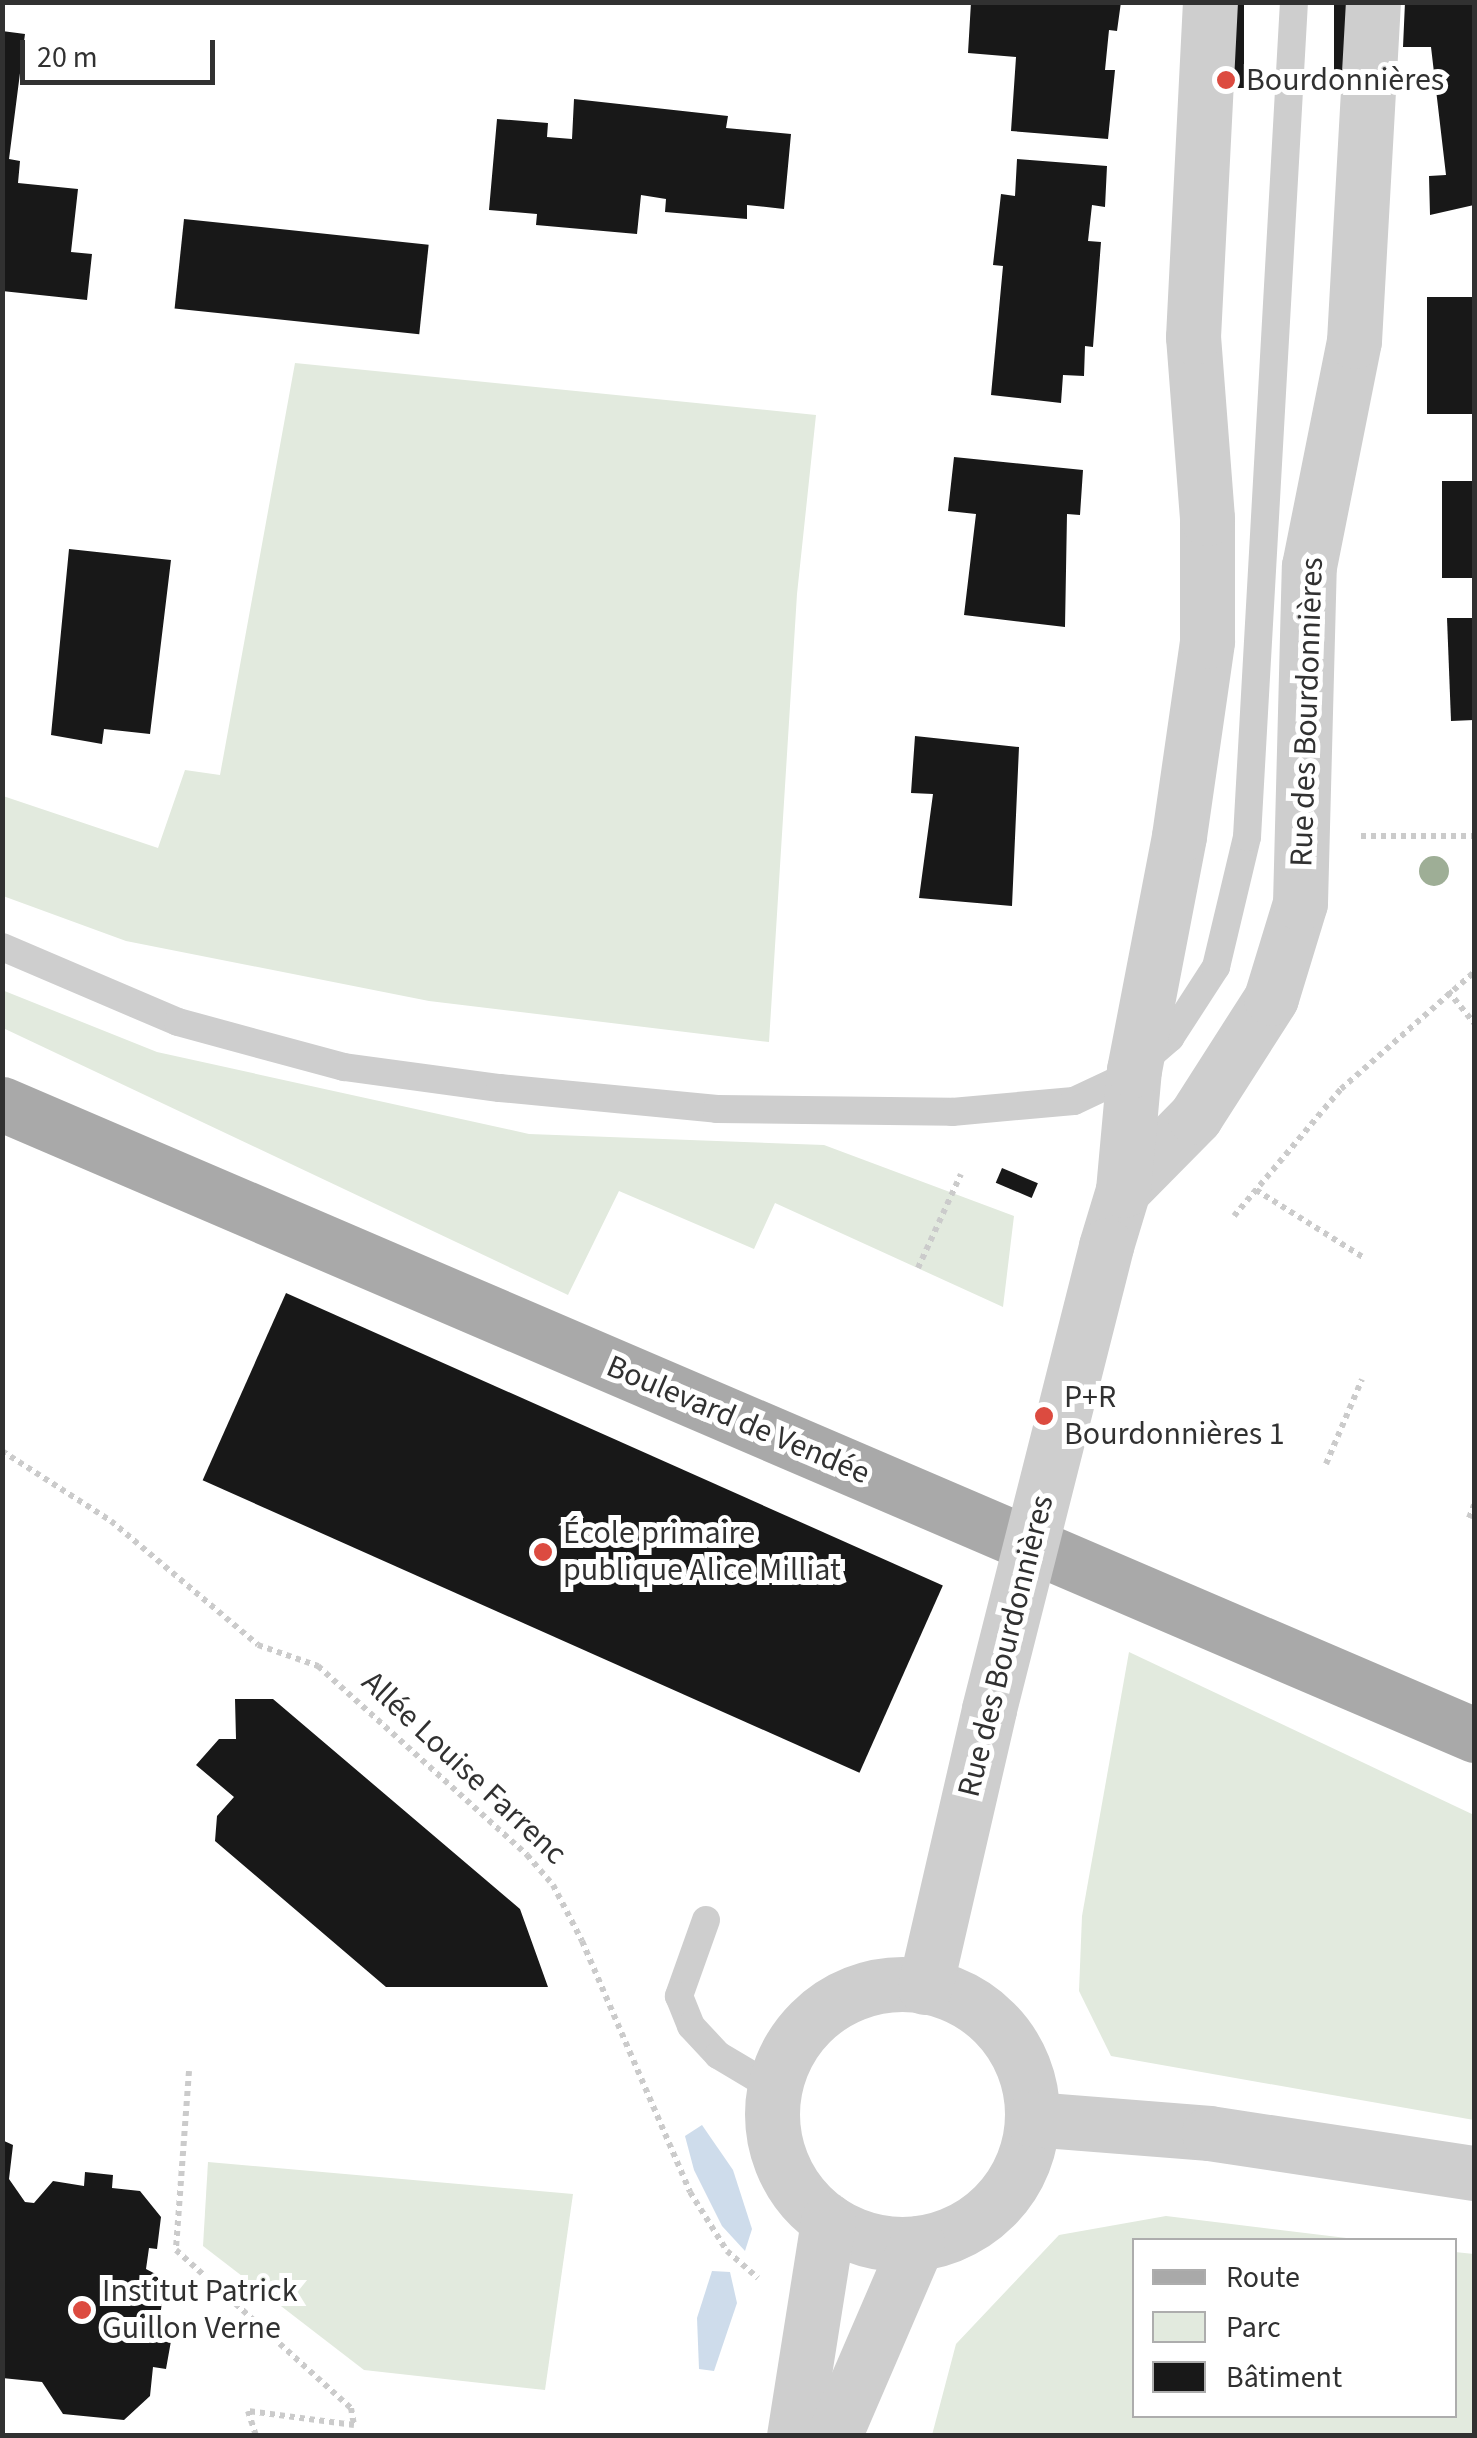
<!DOCTYPE html>
<html>
<head>
<meta charset="utf-8">
<style>
  body { margin:0 }
  #map { position:relative; width:1477px; height:2438px; overflow:hidden; background:#fff; font-family:"Source Sans 3",sans-serif }
  div>[style] { position:absolute }
  [style*='--x'] { left:calc(var(--x)*1px); top:calc(var(--y)*1px); width:calc(var(--w)*1px); rotate:calc(var(--a)*1deg) }
  .green>* { inset:0; background:#e2eade }
  .water>* { inset:0; background:#cedceb }
  .building>* { inset:0; background:#181818; transform-origin:0 0 }
  .path>* { height:6px; margin-top:-3px; transform-origin:0; background:repeating-linear-gradient(90deg,#cbcbcb 0 5px,transparent 0 10px) }
  .service>* { height:28px; margin:-14px; padding:0 14px; transform-origin:14px; border-radius:14px; background:#cecece }
  .tertiary>* { height:55px; margin:-27.5px; padding:0 27.5px; transform-origin:27.5px; border-radius:27.5px; background:#cecece }
  .tertiary>.ring { margin:-27.5px; padding:0; box-sizing:content-box; background:none; border:55px solid #cecece; border-radius:50% }
  .primary>* { height:55px; margin:-27.5px; padding:0 27.5px; transform-origin:27.5px; border-radius:27.5px; background:#a9a9a9 }
  .tertiary-bridge>* { height:55px; margin:-27.5px; padding:0 27.5px; transform-origin:27.5px; border-radius:27.5px; background:#cecece }
  .trees>* { width:30px; height:30px; margin:-15px; border-radius:50%; background:#9eae96 }
  .dots>* { width:28px; height:28px; translate:-50% -50%; box-sizing:border-box; border:5px solid #fff; border-radius:50% }
  span { translate:-50% -50%; white-space:nowrap; text-align:center; line-height:1.15; -webkit-text-stroke:10px #fff; paint-order:stroke }
  .poi-label { font-size:32px; color:#313131 }
  .left { translate:0 -50%; text-align:left }
  .street-label { font-size:32px; color:#313131 }
  .frame { position:absolute; inset:0; border:5px solid #313131; pointer-events:none }
  .legend { position:absolute; left:1132px; top:2238px; width:325px; height:180px; box-sizing:border-box; background:#fff; border:2px solid #adadad; margin:0; padding:12px 18px; list-style:none; font-size:30px; color:#313131 }
  .legend li { display:flex; align-items:center; gap:20px; height:50px }
  .legend b { width:50px; border:2px solid #adadad }
  .scale { position:absolute; left:20px; top:40px; width:195px; height:45px; box-sizing:border-box; border:5px solid #313131; border-top:0; padding-left:12px; font-size:30px; line-height:35px; white-space:nowrap; color:#313131; -webkit-text-stroke:8px #fff; paint-order:stroke }
</style>
</head>
<body>
<div id="map">
  <div class="green">
    <div style="clip-path:polygon(295px 363px,816px 415px,797px 594px,769px 1042px,429px 1001px,126px 941px,3px 896px,3px 796px,158px 848px,185px 770px,220px 775px)"></div>
    <div style="clip-path:polygon(2px 990px,157px 1052px,529px 1134px,824px 1145px,1014px 1216px,1003px 1307px,775px 1203px,754px 1249px,619px 1191px,568px 1295px,3px 1028px)"></div>
    <div style="clip-path:polygon(1129px 1652px,1474px 1815px,1474px 2120px,1111px 2056px,1079px 1991px,1082px 1916px)"></div>
    <div style="clip-path:polygon(208px 2162px,573px 2194px,545px 2390px,364px 2370px,203px 2246px)"></div>
    <div style="clip-path:polygon(1166px 2216px,1363px 2240px,1134px 2240px,1134px 2416px,1454px 2416px,1455px 2252px,1474px 2254px,1474px 2435px,932px 2435px,956px 2344px,1059px 2235px)"></div>
  </div>
  <div class="water">
    <div style="clip-path:polygon(702px 2125px,733px 2170px,752px 2229px,745px 2251px,722px 2226px,694px 2170px,685px 2136px)"></div>
    <div style="clip-path:polygon(712px 2271px,730px 2272px,737px 2303px,714px 2371px,699px 2369px,697px 2318px)"></div>
  </div>
  <div class="building">
    <div style="clip-path:polygon(971px 2px,1121px 2px,1117px 31px,1109px 30px,1105px 70px,1115px 70px,1108px 139px,1011px 131px,1016px 57px,968px 53px)"></div>
    <div style="left:1229px;top:2px;width:15px;height:86px"></div>
    <div style="left:1334px;top:2px;width:16px;height:77px"></div>
    <div style="clip-path:polygon(1405px 2px,1474px 2px,1474px 205px,1430px 215px,1429px 176px,1446px 175px,1431px 47px,1403px 47px)"></div>
    <div style="clip-path:polygon(2px 31px,25px 34px,9px 159px,20px 161px,18px 183px,78px 189px,71px 252px,92px 254px,87px 300px,2px 291px)"></div>
    <div style="clip-path:polygon(574px 99px,728px 116px,726px 128px,791px 134px,784px 209px,747px 205px,747px 219px,665px 212px,666px 199px,641px 195px,637px 234px,536px 225px,537px 214px,489px 210px,497px 119px,548px 123px,547px 137px,572px 139px)"></div>
    <div style="clip-path:polygon(1017px 159px,1107px 166px,1105px 207px,1092px 205px,1088px 241px,1101px 242px,1093px 347px,1085px 346px,1084px 376px,1063px 375px,1061px 403px,991px 395px,1003px 266px,993px 265px,1001px 194px,1015px 196px)"></div>
    <div style="left:184px;top:219px;width:246px;height:90px;rotate:6deg"></div>
    <div style="left:1474px;top:297px;width:117px;height:47px;rotate:90deg"></div>
    <div style="clip-path:polygon(954px 457px,1083px 470px,1080px 515px,1067px 514px,1065px 627px,964px 615px,976px 514px,948px 511px)"></div>
    <div style="left:1474px;top:481px;width:97px;height:32px;rotate:90deg"></div>
    <div style="clip-path:polygon(69px 549px,171px 560px,150px 734px,104px 729px,102px 744px,51px 735px)"></div>
    <div style="clip-path:polygon(1447px 618px,1474px 618px,1474px 720px,1451px 721px)"></div>
    <div style="clip-path:polygon(915px 736px,1019px 747px,1012px 906px,919px 898px,933px 794px,911px 793px)"></div>
    <div style="left:1002px;top:1168px;width:39px;height:16px;rotate:23deg"></div>
    <div style="left:286px;top:1293px;width:719px;height:205px;rotate:24deg"></div>
    <div style="clip-path:polygon(235px 1699px,273px 1699px,520px 1909px,548px 1987px,386px 1987px,215px 1841px,217px 1816px,234px 1797px,196px 1765px,219px 1739px,236px 1739px)"></div>
    <div style="clip-path:polygon(2px 2140px,13px 2145px,9px 2179px,25px 2202px,34px 2203px,53px 2181px,84px 2186px,85px 2172px,113px 2175px,112px 2188px,140px 2191px,161px 2217px,157px 2249px,149px 2248px,146px 2269px,165px 2279px,157px 2340px,171px 2341px,166px 2369px,153px 2367px,150px 2396px,124px 2420px,63px 2414px,42px 2382px,2px 2378px)"></div>
  </div>
  <div class="path">
    <div style="--x:1361;--y:836;--w:113;--a:0"></div>
    <div style="--x:1448;--y:991;--w:41;--a:50.9"></div>
    <div style="--x:1256;--y:1190;--w:126;--a:32.1"></div>
    <div style="--x:1234;--y:1216;--w:166;--a:-49.9"></div>
    <div style="--x:1341;--y:1089;--w:177;--a:-41.3"></div>
    <div style="--x:918;--y:1268;--w:103;--a:-65.4"></div>
    <div style="--x:2;--y:1451;--w:130;--a:32.7"></div>
    <div style="--x:111;--y:1521;--w:192;--a:40.1"></div>
    <div style="--x:258;--y:1645;--w:64;--a:19.3"></div>
    <div style="--x:318;--y:1666;--w:282;--a:42.1"></div>
    <div style="--x:527;--y:1855;--w:40;--a:49"></div>
    <div style="--x:553;--y:1885;--w:63;--a:62.6"></div>
    <div style="--x:582;--y:1941;--w:273;--a:66.7"></div>
    <div style="--x:690;--y:2192;--w:70;--a:57.9"></div>
    <div style="--x:727;--y:2251;--w:41;--a:41.1"></div>
    <div style="--x:1326;--y:1464;--w:92;--a:-67"></div>
    <div style="--x:1469;--y:1518;--w:14;--a:-69"></div>
    <div style="--x:189;--y:2071;--w:179;--a:94.2"></div>
    <div style="--x:176;--y:2250;--w:236;--a:42.1"></div>
    <div style="--x:351;--y:2408;--w:17;--a:80"></div>
    <div style="--x:354;--y:2425;--w:107;--a:-172.5"></div>
    <div style="--x:248;--y:2411;--w:26;--a:72"></div>
  </div>
  <div class="service">
    <div style="--x:2;--y:947;--w:191;--a:23.1"></div>
    <div style="--x:178;--y:1022;--w:172;--a:15.2"></div>
    <div style="--x:344;--y:1067;--w:157;--a:7.7"></div>
    <div style="--x:500;--y:1088;--w:218;--a:5.5"></div>
    <div style="--x:717;--y:1109;--w:235;--a:0.7"></div>
    <div style="--x:952;--y:1112;--w:122;--a:-5.2"></div>
    <div style="--x:1074;--y:1101;--w:56;--a:-25.2"></div>
    <div style="--x:1125;--y:1077;--w:60;--a:-40.9"></div>
    <div style="--x:1170;--y:1038;--w:85;--a:-57.1"></div>
    <div style="--x:1216;--y:967;--w:134;--a:-76.6"></div>
    <div style="--x:1247;--y:837;--w:836;--a:-86.78"></div>
    <div style="--x:706;--y:1920;--w:81;--a:109.6"></div>
    <div style="--x:679;--y:1996;--w:32;--a:68"></div>
    <div style="--x:691;--y:2026;--w:40;--a:47"></div>
    <div style="--x:718;--y:2055;--w:66;--a:30.8"></div>
  </div>
  <div class="tertiary">
    <div style="--x:1123;--y:1190;--w:103;--a:-45.4"></div>
    <div style="--x:1195;--y:1117;--w:141;--a:-57.4"></div>
    <div style="--x:1271;--y:998;--w:99;--a:-73"></div>
    <div style="--x:1300;--y:903;--w:337;--a:-88.5"></div>
    <div style="--x:1309;--y:566;--w:229;--a:-78.7"></div>
    <div style="--x:1354;--y:341;--w:340;--a:-86.8"></div>
    <div style="--x:1106;--y:1246;--w:59;--a:-73.1"></div>
    <div style="--x:1123;--y:1190;--w:121;--a:-84.8"></div>
    <div style="--x:1134;--y:1070;--w:238;--a:-79.1"></div>
    <div style="--x:1179;--y:836;--w:197;--a:-81.8"></div>
    <div style="--x:1207;--y:641;--w:123;--a:-90"></div>
    <div style="--x:1207;--y:518;--w:182;--a:-94.4"></div>
    <div style="--x:1193;--y:337;--w:335;--a:-87.1"></div>
    <div class="ring" style="left:772px;top:1984px;width:205px;height:205px"></div>
    <div style="--x:925;--y:1987;--w:285;--a:-77"></div>
    <div style="--x:1032;--y:2119;--w:178;--a:4.5"></div>
    <div style="--x:1209;--y:2133;--w:268;--a:8.6"></div>
    <div style="--x:794;--y:2436;--w:218;--a:-81"></div>
    <div style="--x:834;--y:2436;--w:210;--a:-66.7"></div>
  </div>
  <div class="primary">
    <div style="--x:2;--y:1104;--w:1602;--a:23.2"></div>
  </div>
  <div class="tertiary-bridge">
    <div style="--x:989;--y:1709;--w:478;--a:-75.8"></div>
  </div>
  <div class="trees">
    <div style="left:1434px;top:871px"></div>
  </div>
  <div class="dots">
    <div style="left:1226px;top:80px;background:#dc4b40"></div>
    <div style="left:1044px;top:1416px;background:#dc4b40"></div>
    <div style="left:543px;top:1552px;background:#dc4b40"></div>
    <div style="left:82px;top:2310px;background:#dc4b40"></div>
  </div>
  <div class="poi-label">
    <span class="left" style="left:1246px;top:80px">Bourdonnières</span>
    <span class="left" style="left:1064px;top:1416px">P+R<br>Bourdonnières 1</span>
    <span class="left" style="left:563px;top:1552px">École primaire<br>publique Alice Milliat</span>
    <span class="left" style="left:102px;top:2310px">Institut Patrick<br>Guillon Verne</span>
  </div>
  <div class="street-label">
    <span style="left:1307px;top:712px;rotate:-88deg">Rue des Bourdonnières</span>
    <span style="left:738px;top:1420px;rotate:23deg">Boulevard de Vendée</span>
    <span style="left:1006px;top:1646px;rotate:-76deg">Rue des Bourdonnières</span>
    <span style="left:464px;top:1768px;rotate:43deg">Allée Louise Farrenc</span>
  </div>
  <div class="frame"></div>
  <ul class="legend">
  <li><b style="height:12px;background:#a9a9a9"></b>Route</li>
  <li><b style="height:28px;background:#e2eade"></b>Parc</li>
  <li><b style="height:28px;background:#181818"></b>Bâtiment</li>
  </ul>
  <div class="scale">20 m</div>
</div>
</body>
</html>
